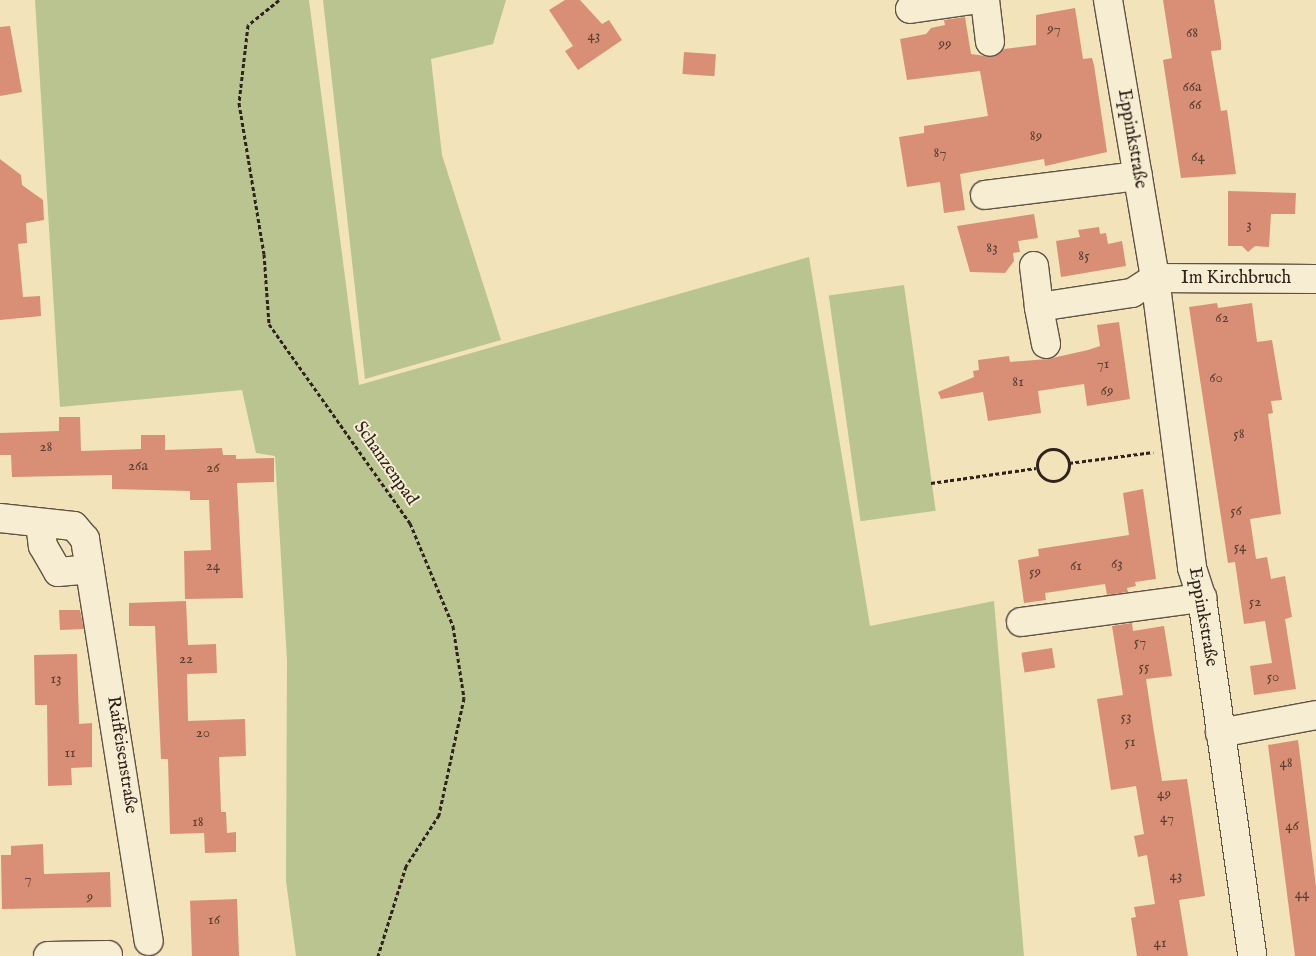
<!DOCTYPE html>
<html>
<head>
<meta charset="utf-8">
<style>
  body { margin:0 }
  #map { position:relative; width:1316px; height:956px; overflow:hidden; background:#f2e3bb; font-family:"IM FELL English",serif }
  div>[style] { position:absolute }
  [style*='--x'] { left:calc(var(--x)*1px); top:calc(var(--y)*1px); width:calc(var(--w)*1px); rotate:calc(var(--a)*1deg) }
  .green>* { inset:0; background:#bac491; transform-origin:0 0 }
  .building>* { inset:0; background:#d88f75; transform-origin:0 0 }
  .path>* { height:3px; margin-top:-1.5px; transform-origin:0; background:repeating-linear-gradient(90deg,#30231c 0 4px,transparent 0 6.5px) }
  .path>.ring { margin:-1.5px; padding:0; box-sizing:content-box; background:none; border:3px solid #30231c; border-radius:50% }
  .roads { filter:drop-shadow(1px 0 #605344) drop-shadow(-1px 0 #605344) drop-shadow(0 1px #605344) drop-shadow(0 -1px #605344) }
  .minor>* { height:28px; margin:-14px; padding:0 14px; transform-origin:14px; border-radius:14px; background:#f7edd3 }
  span { translate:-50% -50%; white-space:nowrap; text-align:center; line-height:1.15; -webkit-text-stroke:4px #f7edd3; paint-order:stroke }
  .number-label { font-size:15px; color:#5a3e32 }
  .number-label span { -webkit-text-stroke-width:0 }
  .street-label { font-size:18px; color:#30231c }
</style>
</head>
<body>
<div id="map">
  <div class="green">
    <div style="clip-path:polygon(35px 0,309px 0,359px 385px,809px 257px,870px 626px,994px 601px,1024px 956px,296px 956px,286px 881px,287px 660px,275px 456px,256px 453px,242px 390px,60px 407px)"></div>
    <div style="clip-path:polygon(323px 0,506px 0,493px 44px,431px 59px,442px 155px,501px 340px,365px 379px)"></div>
    <div style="left:904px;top:285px;width:228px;height:76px;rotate:82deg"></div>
  </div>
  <div class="building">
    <div style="clip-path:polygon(565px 0,580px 0,602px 24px,609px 20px,622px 40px,578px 70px,565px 51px,573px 46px,549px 10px)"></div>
    <div style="clip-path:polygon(1163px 0,1214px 0,1221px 42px,1221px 50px,1211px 51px,1221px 111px,1227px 110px,1236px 174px,1181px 178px,1163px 60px,1172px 58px)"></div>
    <div style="clip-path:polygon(1075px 8px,1083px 59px,1092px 58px,1094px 65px,1107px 152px,1045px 166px,1044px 159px,960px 174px,965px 210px,944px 213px,940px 182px,907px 187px,899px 137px,924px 133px,924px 126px,988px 116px,980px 71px,907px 80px,900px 39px,926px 34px,931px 28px,945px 25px,944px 20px,965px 17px,971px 54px,992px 57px,1004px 49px,1036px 45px,1036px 15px)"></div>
    <div style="clip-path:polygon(10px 26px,22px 92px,0 96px,0 27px)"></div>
    <div style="left:684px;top:52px;width:32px;height:22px;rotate:4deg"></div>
    <div style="clip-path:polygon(0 159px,21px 175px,22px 185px,43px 200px,44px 220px,26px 223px,27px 243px,18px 244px,23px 297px,40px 296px,41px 316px,0 320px)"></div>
    <div style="clip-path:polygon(1228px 191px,1296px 193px,1295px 214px,1271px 214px,1269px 247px,1255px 246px,1248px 252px,1242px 246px,1228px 246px)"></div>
    <div style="clip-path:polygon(1034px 214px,1038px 238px,1018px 241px,1020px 252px,1013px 253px,1014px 261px,1005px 273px,970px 272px,957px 226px)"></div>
    <div style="clip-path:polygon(1099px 227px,1100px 234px,1106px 233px,1108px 244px,1122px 241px,1126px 266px,1061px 277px,1056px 241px,1080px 237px,1078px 230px)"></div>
    <div style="clip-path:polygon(1217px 303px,1218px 308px,1252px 303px,1257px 342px,1272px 340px,1282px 400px,1271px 401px,1273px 413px,1268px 414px,1281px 514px,1250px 519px,1256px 559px,1267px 557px,1271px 579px,1285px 576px,1292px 617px,1285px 619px,1296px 689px,1254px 695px,1250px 666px,1272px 663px,1265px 621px,1244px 624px,1235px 562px,1228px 563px,1189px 307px)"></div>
    <div style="clip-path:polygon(1119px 322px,1130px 399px,1087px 406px,1084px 384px,1038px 391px,1041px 413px,988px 421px,983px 392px,941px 399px,938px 392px,974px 377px,973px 371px,979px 370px,978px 360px,1009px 356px,1010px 362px,1048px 359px,1088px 350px,1100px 346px,1097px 325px)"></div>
    <div style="clip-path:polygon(59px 417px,80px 417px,81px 451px,141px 449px,141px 435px,165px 435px,165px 450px,222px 448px,223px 455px,236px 455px,236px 459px,274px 458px,274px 482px,237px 483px,243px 598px,185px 599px,184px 551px,211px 550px,209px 500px,190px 500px,190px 491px,112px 489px,112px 475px,12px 477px,11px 455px,0 455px,0 433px,59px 431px)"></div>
    <div style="clip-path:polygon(1143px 489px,1156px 579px,1135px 582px,1136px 586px,1127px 588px,1128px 592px,1107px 595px,1105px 584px,1045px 593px,1046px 600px,1024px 603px,1018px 560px,1039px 556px,1038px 549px,1129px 535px,1123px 493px)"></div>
    <div style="clip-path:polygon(186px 601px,188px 645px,216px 644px,217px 673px,187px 674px,188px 721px,245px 719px,246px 756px,219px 757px,221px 812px,226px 812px,227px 833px,236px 832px,236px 852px,205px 853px,204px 833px,170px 834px,168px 759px,161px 759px,155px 626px,129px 626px,129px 603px)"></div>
    <div style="clip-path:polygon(59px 610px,80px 610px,84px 629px,60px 630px)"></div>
    <div style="clip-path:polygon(1132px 623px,1133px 631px,1164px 626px,1172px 676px,1146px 679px,1153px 726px,1162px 781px,1187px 779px,1205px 896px,1179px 900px,1188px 956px,1137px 956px,1131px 918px,1136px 917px,1134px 907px,1155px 904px,1147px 855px,1138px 857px,1134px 836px,1144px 834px,1136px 786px,1111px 790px,1097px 699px,1123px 695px,1112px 626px)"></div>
    <div style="left:1052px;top:648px;width:20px;height:31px;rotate:81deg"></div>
    <div style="clip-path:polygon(77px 654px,79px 724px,92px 723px,92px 767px,71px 768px,72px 785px,48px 786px,47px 705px,35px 705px,34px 655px)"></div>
    <div style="clip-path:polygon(1298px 740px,1316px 887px,1316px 956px,1295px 956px,1268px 745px)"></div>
    <div style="clip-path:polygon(43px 844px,44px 874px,110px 872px,111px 907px,2px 909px,1px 855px,11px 855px,11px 846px)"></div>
    <div style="left:237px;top:899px;width:57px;height:47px;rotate:88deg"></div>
  </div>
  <div class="path">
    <div style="--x:279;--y:0;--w:40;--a:141"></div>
    <div style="--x:248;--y:25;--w:79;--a:96.6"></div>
    <div style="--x:239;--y:103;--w:153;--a:80.6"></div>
    <div style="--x:264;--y:254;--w:70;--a:85.9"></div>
    <div style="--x:269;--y:324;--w:244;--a:54.7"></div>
    <div style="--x:410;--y:523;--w:112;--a:67.3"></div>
    <div style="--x:453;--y:626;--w:73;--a:81.3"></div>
    <div style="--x:464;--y:698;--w:120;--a:102.1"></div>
    <div style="--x:439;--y:815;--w:61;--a:122.9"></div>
    <div style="--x:406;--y:866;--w:94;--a:107.3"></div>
    <div class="ring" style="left:1037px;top:449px;width:29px;height:29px"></div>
    <div style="--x:1069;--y:463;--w:85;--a:-7.5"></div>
    <div style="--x:931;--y:483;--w:106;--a:-8.1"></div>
  </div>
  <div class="roads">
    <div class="minor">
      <div style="--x:985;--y:0;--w:42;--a:83.2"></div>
      <div style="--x:1108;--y:0;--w:282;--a:80.4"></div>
      <div style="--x:1155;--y:278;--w:292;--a:82.7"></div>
      <div style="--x:1192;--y:568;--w:32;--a:72"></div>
      <div style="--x:1202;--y:598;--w:361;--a:82"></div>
      <div style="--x:910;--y:9;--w:63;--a:-8.3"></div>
      <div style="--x:985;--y:195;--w:154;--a:-7.1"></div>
      <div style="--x:1034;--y:266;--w:41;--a:83"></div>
      <div style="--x:1155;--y:278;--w:161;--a:0.4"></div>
      <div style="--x:1046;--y:344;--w:38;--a:-101"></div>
      <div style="--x:1039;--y:307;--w:94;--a:-8.6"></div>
      <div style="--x:1132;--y:293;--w:27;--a:-33"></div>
      <div style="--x:0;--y:518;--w:74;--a:6.2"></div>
      <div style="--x:74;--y:526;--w:17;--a:50"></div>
      <div style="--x:85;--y:539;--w:407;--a:81"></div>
      <div style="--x:40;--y:523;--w:23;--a:83"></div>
      <div style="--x:43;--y:546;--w:30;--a:60"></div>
      <div style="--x:58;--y:572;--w:32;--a:-5"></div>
      <div style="--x:1021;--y:622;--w:183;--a:-7.6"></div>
      <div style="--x:1220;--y:733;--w:98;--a:-10.6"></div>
      <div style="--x:48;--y:956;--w:60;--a:-1"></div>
    </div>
  </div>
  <div class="number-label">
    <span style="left:1054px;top:29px">97</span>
    <span style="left:1192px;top:33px">68</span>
    <span style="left:594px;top:36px">43</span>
    <span style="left:945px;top:44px">99</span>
    <span style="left:1192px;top:87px">66a</span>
    <span style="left:1195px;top:105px">66</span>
    <span style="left:1036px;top:136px">89</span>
    <span style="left:940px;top:153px">87</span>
    <span style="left:1198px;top:157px">64</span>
    <span style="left:1249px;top:225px">3</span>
    <span style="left:992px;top:248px">83</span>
    <span style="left:1084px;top:256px">85</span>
    <span style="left:1222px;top:318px">62</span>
    <span style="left:1103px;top:364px">71</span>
    <span style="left:1216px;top:378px">60</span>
    <span style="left:1018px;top:382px">81</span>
    <span style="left:1107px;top:391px">69</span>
    <span style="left:1239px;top:434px">58</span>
    <span style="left:46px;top:447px">28</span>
    <span style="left:138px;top:466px">26a</span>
    <span style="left:213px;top:468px">26</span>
    <span style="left:1236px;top:511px">56</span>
    <span style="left:1240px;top:547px">54</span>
    <span style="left:1117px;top:564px">63</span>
    <span style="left:213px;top:566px">24</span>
    <span style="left:1076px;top:566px">61</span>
    <span style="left:1035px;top:572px">59</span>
    <span style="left:1255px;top:602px">52</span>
    <span style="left:1140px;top:642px">57</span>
    <span style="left:186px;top:659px">22</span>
    <span style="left:1144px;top:667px">55</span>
    <span style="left:1273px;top:677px">50</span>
    <span style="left:56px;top:679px">13</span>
    <span style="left:1126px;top:717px">53</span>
    <span style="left:203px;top:733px">20</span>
    <span style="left:1130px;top:742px">51</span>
    <span style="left:70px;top:753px">11</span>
    <span style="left:1286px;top:763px">48</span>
    <span style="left:1164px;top:794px">49</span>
    <span style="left:1167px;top:818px">47</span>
    <span style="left:198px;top:822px">18</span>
    <span style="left:1292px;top:826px">46</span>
    <span style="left:1176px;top:876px">43</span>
    <span style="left:28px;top:879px">7</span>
    <span style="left:1302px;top:894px">44</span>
    <span style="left:90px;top:897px">9</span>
    <span style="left:214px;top:920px">16</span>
    <span style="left:1160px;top:943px">41</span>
  </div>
  <div class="street-label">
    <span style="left:1131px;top:139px;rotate:80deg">Eppinkstraße</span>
    <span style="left:1236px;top:279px">Im Kirchbruch</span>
    <span style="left:385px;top:464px;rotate:55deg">Schanzenpad</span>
    <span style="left:1202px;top:617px;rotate:80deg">Eppinkstraße</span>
    <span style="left:121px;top:755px;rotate:81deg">Raiffeisenstraße</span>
  </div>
</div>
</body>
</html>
